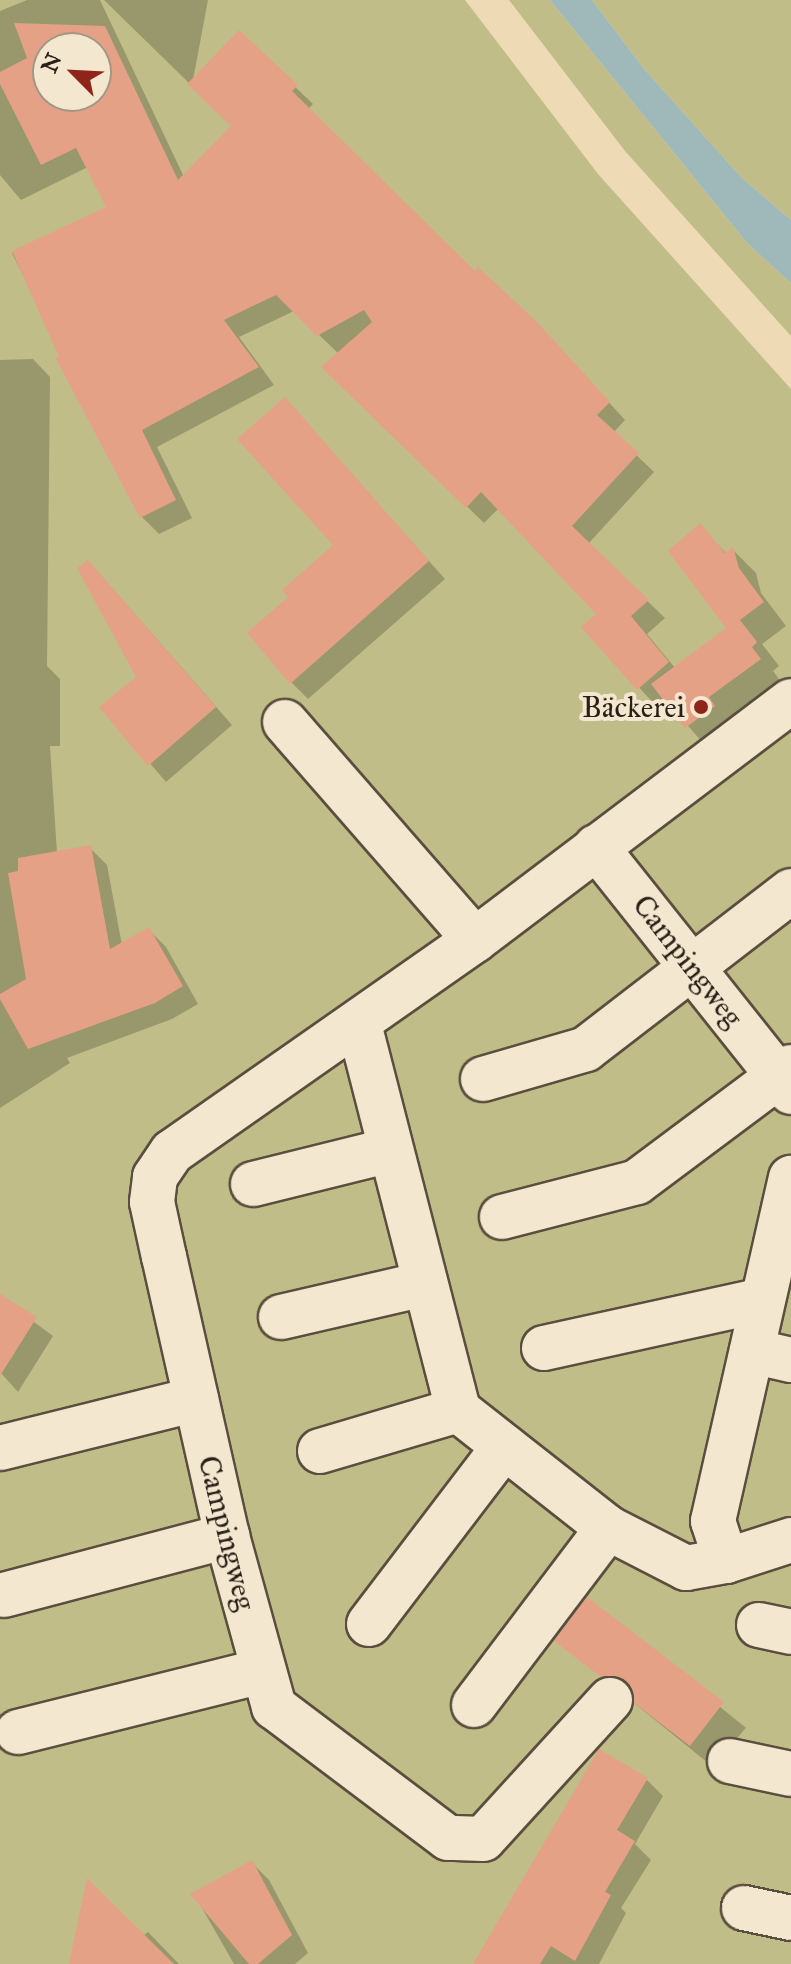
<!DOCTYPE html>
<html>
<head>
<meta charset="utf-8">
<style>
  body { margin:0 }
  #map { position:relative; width:791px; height:1964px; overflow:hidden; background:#eedab5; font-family:"IM FELL Great Primer",serif }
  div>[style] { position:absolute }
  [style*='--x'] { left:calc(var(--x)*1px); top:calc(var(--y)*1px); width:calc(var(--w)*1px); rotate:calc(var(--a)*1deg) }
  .green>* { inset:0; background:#c0bd88 }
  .water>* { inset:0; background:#9fb8b9 }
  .shadow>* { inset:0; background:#0003; transform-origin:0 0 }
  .building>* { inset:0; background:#e4a186 }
  .roads { filter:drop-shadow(2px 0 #5a4e3e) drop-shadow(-2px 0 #5a4e3e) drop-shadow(0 2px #5a4e3e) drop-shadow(0 -2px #5a4e3e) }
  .minor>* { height:44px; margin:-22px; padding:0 22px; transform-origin:22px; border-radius:22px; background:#f4e7cf }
  .dots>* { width:22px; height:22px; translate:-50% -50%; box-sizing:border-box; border:4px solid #f4e7cf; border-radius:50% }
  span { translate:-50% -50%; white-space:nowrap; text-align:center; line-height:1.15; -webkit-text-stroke:8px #f4e7cf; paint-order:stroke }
  .poi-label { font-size:30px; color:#281f17 }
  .right { translate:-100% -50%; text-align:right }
  .street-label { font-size:30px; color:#281f17 }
  .north { position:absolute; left:32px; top:32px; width:80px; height:80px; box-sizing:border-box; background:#f4e7cf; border:2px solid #a29785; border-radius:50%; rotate:294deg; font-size:22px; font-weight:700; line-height:32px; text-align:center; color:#281f17 }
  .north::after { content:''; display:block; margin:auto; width:28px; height:36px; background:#8f2418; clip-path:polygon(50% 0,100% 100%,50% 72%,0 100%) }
</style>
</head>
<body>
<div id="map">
  <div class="green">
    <div style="clip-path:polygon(evenodd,0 0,465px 0,598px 174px,791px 389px,791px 1964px,0 1964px,0 0,48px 48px,96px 48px,96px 96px,48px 96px,48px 48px)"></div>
    <div style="clip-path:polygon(509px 0,550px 0,748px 244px,791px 283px,791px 336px,625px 151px)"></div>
    <div style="clip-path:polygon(592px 0,791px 0,791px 220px,742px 178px,645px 70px)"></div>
  </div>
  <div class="water">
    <div style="clip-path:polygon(550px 0,592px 0,645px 70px,742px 178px,791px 220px,791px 283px,748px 244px)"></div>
  </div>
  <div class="shadow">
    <div style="clip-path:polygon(evenodd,27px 0,100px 0,184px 177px,233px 126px,104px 0,208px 0,193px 80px,239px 33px,313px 104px,308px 109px,475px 274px,552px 340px,625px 420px,613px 433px,654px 472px,588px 544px,665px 618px,647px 634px,675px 668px,728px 628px,699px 526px,727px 554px,733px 550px,756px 573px,761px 593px,786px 626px,762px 644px,779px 666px,773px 671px,782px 683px,709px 750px,664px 698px,656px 706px,584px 627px,599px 614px,499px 508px,484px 523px,324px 367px,339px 354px,294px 311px,239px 337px,274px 385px,157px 447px,192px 518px,159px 534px,142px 517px,12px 253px,108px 208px,88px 167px,21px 200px,0 175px,0 11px,27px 0,48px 48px,96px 48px,96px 96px,48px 96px,48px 48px)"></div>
    <div style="clip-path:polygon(33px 359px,50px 377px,47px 666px,60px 679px,60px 746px,50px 746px,57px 853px,90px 848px,107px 865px,122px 945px,149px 930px,166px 947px,198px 1004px,172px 1019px,67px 1058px,70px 1063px,0 1108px,0 360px)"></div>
    <div style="clip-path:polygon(285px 400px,445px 579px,308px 699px,291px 682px,291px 597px,336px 546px)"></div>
    <div style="clip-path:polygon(105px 580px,232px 725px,166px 782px,102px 707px,138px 677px)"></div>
    <div style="clip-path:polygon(0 1297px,53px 1336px,18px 1392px,0 1372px)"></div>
    <div style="left:588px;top:1600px;width:203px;height:51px;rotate:39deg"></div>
    <div style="clip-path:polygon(646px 1779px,663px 1796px,635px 1844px,651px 1860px,621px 1908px,626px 1913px,599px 1964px,490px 1964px)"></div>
    <div style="clip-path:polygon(252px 1863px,269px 1880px,308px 1953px,295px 1964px,234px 1964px,194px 1894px)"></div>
    <div style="clip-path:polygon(148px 1932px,179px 1964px,88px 1964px,143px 1936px)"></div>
  </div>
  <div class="building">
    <div style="clip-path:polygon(evenodd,14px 23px,105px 26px,178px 180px,231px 126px,187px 84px,239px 30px,298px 85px,292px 91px,475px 271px,478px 267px,536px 321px,610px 402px,597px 415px,639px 453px,572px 526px,649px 600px,631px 616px,669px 662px,637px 690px,581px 627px,596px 614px,481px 492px,466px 508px,321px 367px,372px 322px,364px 310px,317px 336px,276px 295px,224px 320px,259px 367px,142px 430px,176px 500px,140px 518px,55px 357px,59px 357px,12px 251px,106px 207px,76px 148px,41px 165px,0 84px,0 72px,27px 58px,14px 23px,48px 48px,96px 48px,96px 96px,48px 96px,48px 48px)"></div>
    <div style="clip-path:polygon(285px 397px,429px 561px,290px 684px,247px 633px,288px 597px,282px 590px,333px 545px,237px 439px)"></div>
    <div style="clip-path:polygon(700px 523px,725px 553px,733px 547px,739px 568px,764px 602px,740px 620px,757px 642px,752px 647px,761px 659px,709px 697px,715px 706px,685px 728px,651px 684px,726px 628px,668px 551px)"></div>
    <div style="clip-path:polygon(88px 560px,216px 707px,148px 766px,99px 707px,136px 677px,77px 568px)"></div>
    <div style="clip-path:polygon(91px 845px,110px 949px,149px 927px,183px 986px,155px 1003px,28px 1049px,0 999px,0 994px,26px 979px,8px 873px,18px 871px,18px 858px)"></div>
    <div style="clip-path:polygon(0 1294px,37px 1317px,0 1376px)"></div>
    <div style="clip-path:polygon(587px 1597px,724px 1702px,690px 1746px,634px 1703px,626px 1681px,601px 1677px,554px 1641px)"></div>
    <div style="clip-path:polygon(599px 1749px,648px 1778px,617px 1830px,635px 1841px,605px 1892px,611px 1895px,575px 1961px,551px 1946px,540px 1964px,473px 1964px)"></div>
    <div style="clip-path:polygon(252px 1860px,292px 1935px,258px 1964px,249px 1964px,190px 1894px)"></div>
    <div style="clip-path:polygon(87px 1878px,174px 1964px,69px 1964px)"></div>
  </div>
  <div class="roads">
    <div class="minor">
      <div style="--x:285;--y:722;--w:289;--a:48.9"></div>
      <div style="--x:596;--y:847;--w:313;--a:51.5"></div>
      <div style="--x:359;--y:1024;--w:398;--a:75.6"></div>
      <div style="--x:458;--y:1410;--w:191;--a:38.2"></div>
      <div style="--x:608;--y:1528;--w:88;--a:27.1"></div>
      <div style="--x:686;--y:1568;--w:41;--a:-9.9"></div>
      <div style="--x:726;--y:1561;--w:68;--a:-17.9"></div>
      <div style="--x:483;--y:1079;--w:107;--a:-16.2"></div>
      <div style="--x:586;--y:1049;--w:259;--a:-37.6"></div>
      <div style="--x:253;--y:1184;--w:141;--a:-13.9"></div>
      <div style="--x:502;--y:1217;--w:139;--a:-14.5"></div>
      <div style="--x:637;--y:1182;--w:192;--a:-36.8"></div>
      <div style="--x:281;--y:1317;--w:147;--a:-13"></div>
      <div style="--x:544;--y:1348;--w:223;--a:-12.4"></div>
      <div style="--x:752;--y:1351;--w:40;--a:13"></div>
      <div style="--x:0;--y:1448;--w:202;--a:-14"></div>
      <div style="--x:320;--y:1451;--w:144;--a:-16.5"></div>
      <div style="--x:726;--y:1561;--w:42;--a:-108"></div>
      <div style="--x:713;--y:1521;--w:352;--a:-77.2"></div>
      <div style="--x:4;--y:1595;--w:231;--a:-14.8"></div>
      <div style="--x:369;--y:1624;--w:223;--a:-52.7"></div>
      <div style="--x:759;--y:1625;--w:33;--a:12"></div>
      <div style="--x:610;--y:1700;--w:188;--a:132.4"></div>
      <div style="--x:483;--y:1839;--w:35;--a:-178"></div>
      <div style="--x:448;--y:1838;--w:218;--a:-143"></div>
      <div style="--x:274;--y:1707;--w:177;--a:-105.4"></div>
      <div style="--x:227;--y:1536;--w:286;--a:-102.7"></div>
      <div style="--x:164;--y:1257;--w:56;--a:-102.3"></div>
      <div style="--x:152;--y:1202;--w:25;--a:-83"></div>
      <div style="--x:155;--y:1177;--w:30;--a:-56"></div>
      <div style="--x:172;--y:1152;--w:370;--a:-35"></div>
      <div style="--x:475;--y:940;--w:396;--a:-37.1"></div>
      <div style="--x:474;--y:1705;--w:222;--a:-52.9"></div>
      <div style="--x:18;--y:1732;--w:252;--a:-14"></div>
      <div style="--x:730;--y:1761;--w:62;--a:12"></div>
      <div style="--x:744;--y:1908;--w:48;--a:12"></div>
    </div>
  </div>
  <div class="dots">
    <div style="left:701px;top:707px;background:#8f2418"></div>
  </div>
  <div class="poi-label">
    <span class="right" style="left:685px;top:707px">Bäckerei</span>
  </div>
  <div class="street-label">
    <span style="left:688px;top:961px;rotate:52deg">Campingweg</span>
    <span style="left:227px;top:1533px;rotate:76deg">Campingweg</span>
  </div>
  <div class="north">N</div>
</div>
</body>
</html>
